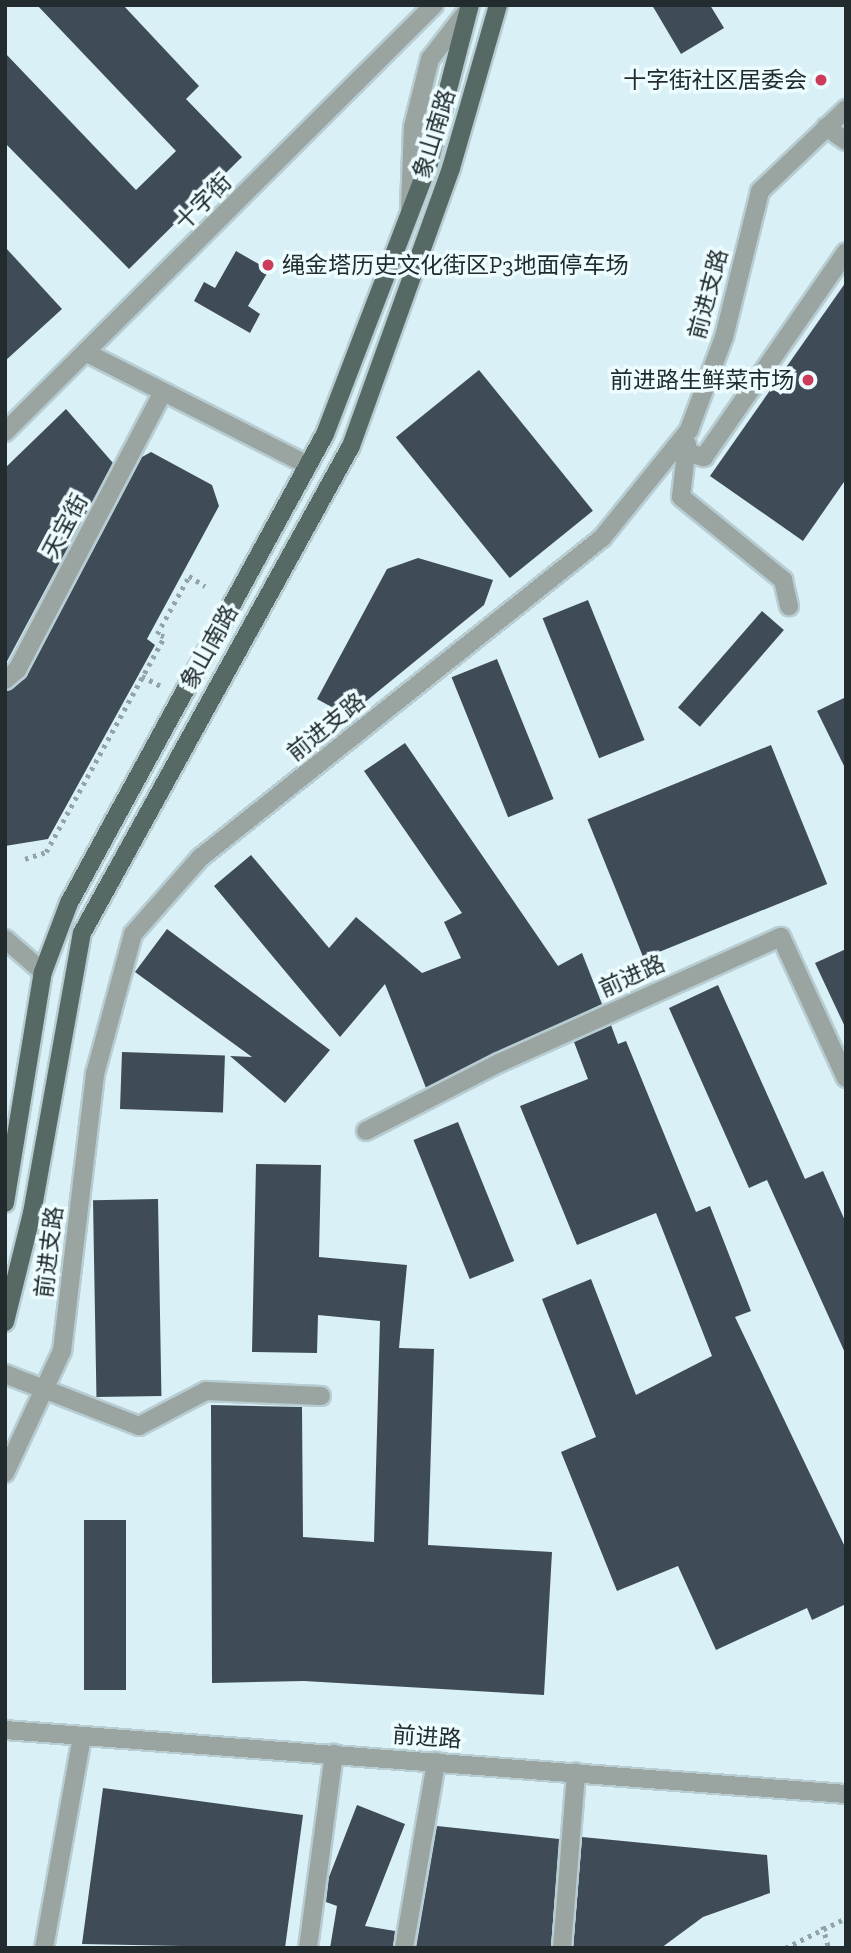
<!DOCTYPE html>
<html>
<head>
<meta charset="utf-8">
<style>
  body { margin:0 }
  #map { position:relative; width:851px; height:1953px; overflow:hidden; background:#d8f0f6; font-family:"Zilla Slab","Noto Sans SC",serif }
  div>[style] { position:absolute }
  [style*='--x'] { left:calc(var(--x)*1px); top:calc(var(--y)*1px); width:calc(var(--w)*1px); rotate:calc(var(--a)*1deg) }
  .building>* { inset:0; background:#3f4c58; transform-origin:0 0 }
  .path>* { height:4.5px; margin-top:-2.25px; transform-origin:0; background:repeating-linear-gradient(90deg,#92a4a9 0 3.5px,transparent 0 8.5px) }
  .roads { filter:drop-shadow(2px 0 #b7cdd2) drop-shadow(-2px 0 #b7cdd2) drop-shadow(0 2px #b7cdd2) drop-shadow(0 -2px #b7cdd2) }
  .minor>* { height:18px; margin:-9px; padding:0 9px; transform-origin:9px; border-radius:9px; background:#9aa4a1 }
  .major>* { height:18px; margin:-9px; padding:0 9px; transform-origin:9px; border-radius:9px; background:#576965 }
  .dots>* { width:19px; height:19px; translate:-50% -50%; box-sizing:border-box; border:4px solid #edfcff; border-radius:50% }
  span { translate:-50% -50%; white-space:nowrap; text-align:center; line-height:1.15; -webkit-text-stroke:7px #edfcff; paint-order:stroke }
  .poi-label { font-size:23px; color:#222b2d }
  .right { translate:-100% -50%; text-align:right }
  .left { translate:0 -50%; text-align:left }
  .street-label { font-size:23px; color:#222b2d }
  .frame { position:absolute; inset:0; border:7px solid #222b2d; pointer-events:none }
</style>
</head>
<body>
<div id="map">
  <div class="building">
    <div style="clip-path:polygon(37px 5px,123px 5px,199px 86px,186px 99px,242px 157px,129px 269px,5px 143px,5px 53px,136px 190px,176px 151px)"></div>
    <div style="clip-path:polygon(652px 5px,710px 5px,724px 28px,681px 54px)"></div>
    <div style="clip-path:polygon(5px 247px,62px 309px,5px 361px)"></div>
    <div style="clip-path:polygon(236px 251px,269px 270px,248px 306px,260px 314px,250px 333px,194px 301px,204px 282px,215px 288px)"></div>
    <div style="clip-path:polygon(846px 282px,846px 479px,803px 541px,710px 476px)"></div>
    <div style="left:479px;top:370px;width:181px;height:107px;rotate:51deg"></div>
    <div style="clip-path:polygon(66px 409px,113px 463px,5px 665px,5px 468px)"></div>
    <div style="clip-path:polygon(151px 452px,212px 485px,219px 506px,147px 639px,155px 645px,48px 839px,5px 846px,5px 691px,27px 675px,142px 457px)"></div>
    <div style="clip-path:polygon(418px 558px,493px 580px,484px 605px,348px 716px,317px 699px,387px 569px)"></div>
    <div style="left:588px;top:600px;width:151px;height:49px;rotate:68deg"></div>
    <div style="left:762px;top:611px;width:29px;height:128px;rotate:41deg"></div>
    <div style="left:497px;top:659px;width:151px;height:49px;rotate:68deg"></div>
    <div style="clip-path:polygon(846px 697px,846px 770px,817px 711px)"></div>
    <div style="clip-path:polygon(405px 743px,558px 966px,582px 953px,602px 1004px,426px 1088px,385px 984px,340px 1037px,214px 886px,251px 855px,329px 948px,356px 917px,422px 973px,461px 958px,444px 922px,462px 913px,364px 771px)"></div>
    <div style="left:771px;top:745px;width:150px;height:198px;rotate:68deg"></div>
    <div style="clip-path:polygon(167px 929px,330px 1050px,285px 1103px,230px 1056px,252px 1057px,135px 972px)"></div>
    <div style="clip-path:polygon(846px 949px,846px 1029px,815px 963px)"></div>
    <div style="clip-path:polygon(718px 985px,805px 1179px,823px 1171px,846px 1223px,846px 1355px,767px 1180px,749px 1188px,669px 1008px)"></div>
    <div style="clip-path:polygon(611px 1025px,618px 1044px,626px 1041px,696px 1212px,710px 1206px,751px 1311px,735px 1317px,846px 1549px,846px 1604px,812px 1620px,807px 1608px,716px 1650px,678px 1566px,617px 1591px,561px 1452px,596px 1437px,542px 1299px,591px 1279px,636px 1395px,712px 1356px,656px 1213px,577px 1245px,520px 1106px,588px 1079px,574px 1042px)"></div>
    <div style="left:122px;top:1052px;width:103px;height:57px;rotate:2deg"></div>
    <div style="left:458px;top:1122px;width:150px;height:48px;rotate:68deg"></div>
    <div style="clip-path:polygon(256px 1164px,321px 1165px,319px 1257px,407px 1265px,399px 1348px,434px 1349px,428px 1545px,552px 1552px,544px 1695px,304px 1681px,212px 1683px,211px 1405px,302px 1407px,303px 1537px,374px 1542px,380px 1321px,318px 1315px,317px 1353px,252px 1352px)"></div>
    <div style="left:158px;top:1199px;width:197px;height:65px;rotate:89deg"></div>
    <div style="left:84px;top:1520px;width:42px;height:170px"></div>
    <div style="clip-path:polygon(103px 1788px,303px 1815px,285px 1948px,82px 1944px)"></div>
    <div style="clip-path:polygon(357px 1805px,405px 1824px,365px 1926px,395px 1931px,393px 1948px,330px 1948px,337px 1906px,326px 1902px,329px 1877px)"></div>
    <div style="clip-path:polygon(437px 1826px,559px 1839px,551px 1948px,416px 1948px)"></div>
    <div style="clip-path:polygon(582px 1837px,767px 1855px,770px 1893px,703px 1917px,661px 1948px,573px 1948px)"></div>
  </div>
  <div class="path">
    <div style="--x:142;--y:676;--w:24;--a:28"></div>
    <div style="--x:25;--y:859;--w:22;--a:-18"></div>
    <div style="--x:46;--y:852;--w:245;--a:-61.2"></div>
    <div style="--x:164;--y:637;--w:8;--a:-157"></div>
    <div style="--x:157;--y:634;--w:66;--a:-61.1"></div>
    <div style="--x:189;--y:576;--w:19;--a:32"></div>
    <div style="--x:823;--y:1926;--w:23;--a:75"></div>
    <div style="--x:785;--y:1948;--w:68;--a:-26.2"></div>
  </div>
  <div class="roads">
    <div class="minor">
      <div style="--x:826;--y:127;--w:24;--a:35"></div>
      <div style="--x:410;--y:208;--w:81;--a:-87.9"></div>
      <div style="--x:413;--y:127;--w:70;--a:-76"></div>
      <div style="--x:430;--y:59;--w:62;--a:-52.2"></div>
      <div style="--x:87;--y:353;--w:248;--a:26.9"></div>
      <div style="--x:5;--y:432;--w:605;--a:-44.87"></div>
      <div style="--x:687;--y:444;--w:53;--a:96.5"></div>
      <div style="--x:681;--y:497;--w:132;--a:39.1"></div>
      <div style="--x:783;--y:580;--w:27;--a:77"></div>
      <div style="--x:686;--y:452;--w:19;--a:16"></div>
      <div style="--x:704;--y:457;--w:249;--a:-55.3"></div>
      <div style="--x:5;--y:680;--w:16;--a:-40"></div>
      <div style="--x:17;--y:670;--w:314;--a:-62.3"></div>
      <div style="--x:5;--y:939;--w:50;--a:41"></div>
      <div style="--x:366;--y:1131;--w:149;--a:-27.1"></div>
      <div style="--x:499;--y:1063;--w:309;--a:-24.1"></div>
      <div style="--x:781;--y:937;--w:155;--a:65.3"></div>
      <div style="--x:5;--y:1374;--w:144;--a:21.2"></div>
      <div style="--x:139;--y:1426;--w:76;--a:-27.6"></div>
      <div style="--x:206;--y:1391;--w:115;--a:2.5"></div>
      <div style="--x:5;--y:1473;--w:135;--a:-65"></div>
      <div style="--x:62;--y:1351;--w:279;--a:-83.2"></div>
      <div style="--x:95;--y:1074;--w:145;--a:-74.8"></div>
      <div style="--x:133;--y:934;--w:101;--a:-48.6"></div>
      <div style="--x:200;--y:858;--w:514;--a:-38.52"></div>
      <div style="--x:602;--y:538;--w:139;--a:-51.1"></div>
      <div style="--x:689;--y:430;--w:99;--a:-69.4"></div>
      <div style="--x:724;--y:337;--w:150;--a:-76.1"></div>
      <div style="--x:760;--y:191;--w:119;--a:-43.6"></div>
      <div style="--x:5;--y:1730;--w:843;--a:4.35"></div>
      <div style="--x:44;--y:1948;--w:215;--a:-79.8"></div>
      <div style="--x:308;--y:1948;--w:196;--a:-82.4"></div>
      <div style="--x:404;--y:1948;--w:189;--a:-80.2"></div>
      <div style="--x:562;--y:1948;--w:176;--a:-85.4"></div>
    </div>
    <div class="major">
      <div style="--x:5;--y:1203;--w:234;--a:-80.7"></div>
      <div style="--x:43;--y:972;--w:74;--a:-69.4"></div>
      <div style="--x:69;--y:903;--w:534;--a:-61.37"></div>
      <div style="--x:325;--y:434;--w:290;--a:-69"></div>
      <div style="--x:429;--y:163;--w:163;--a:-75.5"></div>
      <div style="--x:5;--y:1322;--w:112;--a:-76.1"></div>
      <div style="--x:32;--y:1213;--w:284;--a:-79.9"></div>
      <div style="--x:82;--y:933;--w:556;--a:-61.09"></div>
      <div style="--x:351;--y:446;--w:295;--a:-70.2"></div>
      <div style="--x:451;--y:168;--w:170;--a:-73.9"></div>
    </div>
  </div>
  <div class="dots">
    <div style="left:821px;top:80px;background:#cc3c5a"></div>
    <div style="left:268px;top:265px;background:#cc3c5a"></div>
    <div style="left:808px;top:380px;background:#cc3c5a"></div>
  </div>
  <div class="poi-label">
    <span class="right" style="left:807px;top:80px">十字街社区居委会</span>
    <span class="left" style="left:282px;top:265px">绳金塔历史文化街区P3地面停车场</span>
    <span class="right" style="left:794px;top:380px">前进路生鲜菜市场</span>
  </div>
  <div class="street-label">
    <span style="left:434px;top:134px;rotate:-73deg">象山南路</span>
    <span style="left:203px;top:202px;rotate:-45deg">十字街</span>
    <span style="left:708px;top:294px;rotate:-75deg">前进支路</span>
    <span style="left:65px;top:526px;rotate:-62deg">天宝街</span>
    <span style="left:209px;top:647px;rotate:-61deg">象山南路</span>
    <span style="left:326px;top:727px;rotate:-39deg">前进支路</span>
    <span style="left:632px;top:976px;rotate:-24deg">前进路</span>
    <span style="left:49px;top:1252px;rotate:-83deg">前进支路</span>
    <span style="left:427px;top:1737px;rotate:4deg">前进路</span>
  </div>
  <div class="frame"></div>
</div>
</body>
</html>
